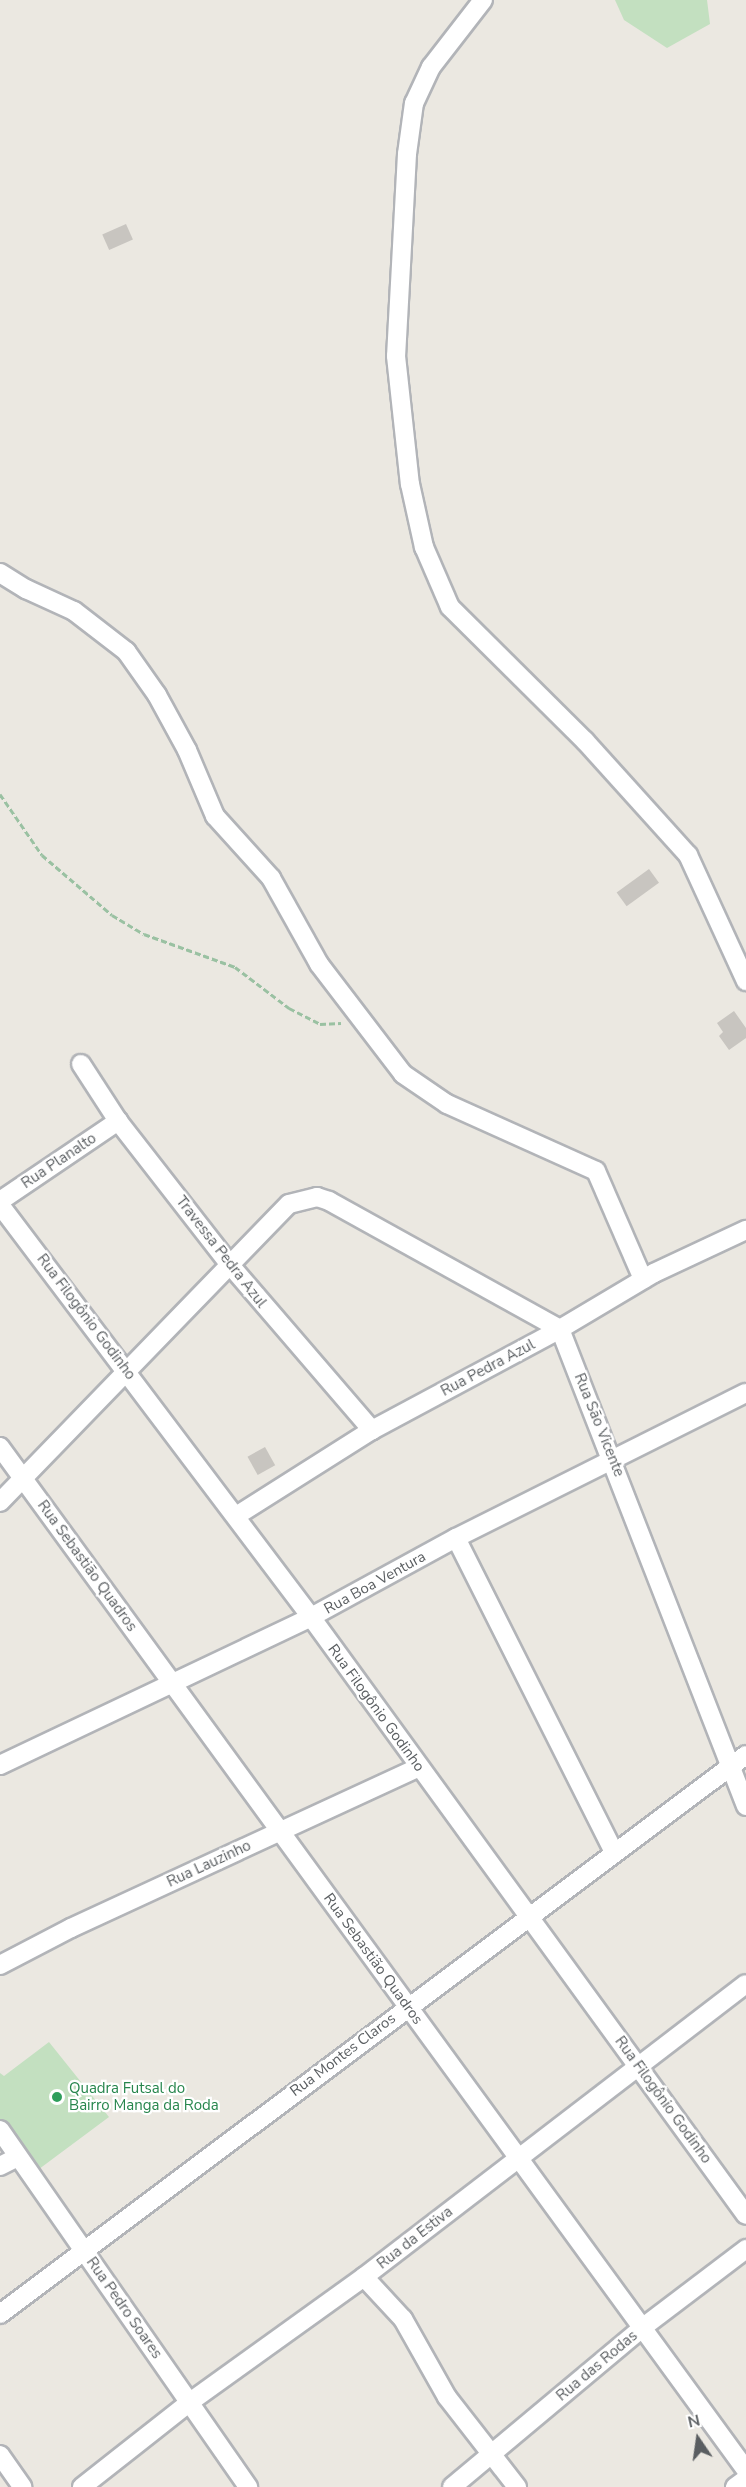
<!DOCTYPE html>
<html>
<head>
<meta charset="utf-8">
<style>
  body { margin:0 }
  #map { position:relative; width:746px; height:2487px; overflow:hidden; background:#ebe8e1; font-family:"Nunito Sans",sans-serif }
  div>[style] { position:absolute }
  [style*='--x'] { left:calc(var(--x)*1px); top:calc(var(--y)*1px); width:calc(var(--w)*1px); rotate:calc(var(--a)*1deg) }
  .green>* { inset:0; background:#c3e0c0 }
  .building>* { inset:0; background:#c8c5c0; transform-origin:0 0 }
  .path>* { height:3px; margin-top:-1.5px; transform-origin:0; background:repeating-linear-gradient(90deg,#9ac1a2 0 6px,transparent 0 9px) }
  .roads { filter:drop-shadow(2px 0 #b2b4b8) drop-shadow(-2px 0 #b2b4b8) drop-shadow(0 2px #b2b4b8) drop-shadow(0 -2px #b2b4b8) }
  .minor>* { height:18px; margin:-9px; padding:0 9px; transform-origin:9px; border-radius:9px; background:#fff }
  .dots>* { width:16px; height:16px; translate:-50% -50%; box-sizing:border-box; border:3px solid #fff; border-radius:50% }
  span { translate:-50% -50%; white-space:nowrap; text-align:center; line-height:1.15; -webkit-text-stroke:4.5px #fff; paint-order:stroke }
  .street-label { font-size:15px; color:#5a5e61 }
  .leisure-label { font-size:15px; color:#27864d }
  .left { translate:0 -50%; text-align:left }
  .north { position:absolute; left:668px; top:2409px; width:60px; height:60px; -webkit-text-stroke:4px #fff; paint-order:stroke; rotate:347deg; font-size:16px; font-weight:700; line-height:24px; text-align:center; color:#5a5e61 }
  .north::after { content:''; display:block; margin:auto; width:21px; height:27px; background:#5a5e61; clip-path:polygon(50% 0,100% 100%,50% 72%,0 100%) }
</style>
</head>
<body>
<div id="map">
  <div class="green">
    <div style="clip-path:polygon(615px 0,707px 0,710px 24px,667px 48px,624px 20px)"></div>
    <div style="clip-path:polygon(49px 2042px,109px 2117px,31px 2175px,0 2130px,0 2073px,4px 2076px)"></div>
  </div>
  <div class="building">
    <div style="left:126px;top:224px;width:17px;height:26px;rotate:66deg"></div>
    <div style="left:649px;top:869px;width:17px;height:40px;rotate:54deg"></div>
    <div style="clip-path:polygon(734px 1011px,746px 1028px,746px 1038px,729px 1050px,719px 1036px,723px 1032px,717px 1023px)"></div>
    <div style="left:265px;top:1447px;width:21px;height:20px;rotate:61deg"></div>
  </div>
  <div class="path">
    <div style="--x:0;--y:794;--w:74;--a:55.5"></div>
    <div style="--x:42;--y:855;--w:92;--a:40.6"></div>
    <div style="--x:112;--y:915;--w:37;--a:31"></div>
    <div style="--x:144;--y:934;--w:97;--a:19.9"></div>
    <div style="--x:235;--y:967;--w:68;--a:37.2"></div>
    <div style="--x:289;--y:1008;--w:35;--a:27"></div>
    <div style="--x:320;--y:1024;--w:21;--a:-3"></div>
  </div>
  <div class="roads">
    <div class="minor">
      <div style="--x:483;--y:0;--w:85;--a:127.8"></div>
      <div style="--x:431;--y:67;--w:40;--a:115"></div>
      <div style="--x:414;--y:103;--w:51;--a:97.8"></div>
      <div style="--x:407;--y:154;--w:202;--a:93.1"></div>
      <div style="--x:396;--y:356;--w:129;--a:83.8"></div>
      <div style="--x:410;--y:484;--w:65;--a:77.5"></div>
      <div style="--x:424;--y:547;--w:65;--a:66.6"></div>
      <div style="--x:450;--y:607;--w:190;--a:44.8"></div>
      <div style="--x:585;--y:741;--w:154;--a:47.9"></div>
      <div style="--x:688;--y:855;--w:139;--a:65.3"></div>
      <div style="--x:0;--y:573;--w:31;--a:32"></div>
      <div style="--x:26;--y:589;--w:53;--a:24.6"></div>
      <div style="--x:74;--y:611;--w:66;--a:37.6"></div>
      <div style="--x:126;--y:651;--w:54;--a:54.8"></div>
      <div style="--x:157;--y:695;--w:63;--a:61.4"></div>
      <div style="--x:187;--y:750;--w:72;--a:67"></div>
      <div style="--x:215;--y:816;--w:84;--a:47.9"></div>
      <div style="--x:271;--y:878;--w:98;--a:60.8"></div>
      <div style="--x:319;--y:964;--w:138;--a:52.6"></div>
      <div style="--x:403;--y:1074;--w:53;--a:34.3"></div>
      <div style="--x:447;--y:1104;--w:163;--a:24.2"></div>
      <div style="--x:596;--y:1171;--w:118;--a:66.5"></div>
      <div style="--x:81;--y:1064;--w:68;--a:57"></div>
      <div style="--x:118;--y:1121;--w:182;--a:52.1"></div>
      <div style="--x:230;--y:1265;--w:218;--a:49.3"></div>
      <div style="--x:0;--y:1201;--w:143;--a:-34.1"></div>
      <div style="--x:0;--y:1205;--w:516;--a:52.95"></div>
      <div style="--x:311;--y:1617;--w:739;--a:53.97"></div>
      <div style="--x:0;--y:1447;--w:1266;--a:53.9"></div>
      <div style="--x:0;--y:1502;--w:415;--a:-45.9"></div>
      <div style="--x:289;--y:1204;--w:29;--a:-14"></div>
      <div style="--x:317;--y:1197;--w:13;--a:18"></div>
      <div style="--x:329;--y:1201;--w:264;--a:29"></div>
      <div style="--x:560;--y:1329;--w:512;--a:68.7"></div>
      <div style="--x:236;--y:1516;--w:161;--a:-32.3"></div>
      <div style="--x:372;--y:1430;--w:213;--a:-28.2"></div>
      <div style="--x:560;--y:1329;--w:109;--a:-30.8"></div>
      <div style="--x:654;--y:1273;--w:102;--a:-25.1"></div>
      <div style="--x:456;--y:1538;--w:352;--a:63.3"></div>
      <div style="--x:0;--y:1765;--w:344;--a:-25.4"></div>
      <div style="--x:311;--y:1617;--w:165;--a:-28.6"></div>
      <div style="--x:456;--y:1538;--w:324;--a:-26.6"></div>
      <div style="--x:0;--y:1965;--w:80;--a:-27.5"></div>
      <div style="--x:71;--y:1928;--w:383;--a:-24.8"></div>
      <div style="--x:0;--y:2130;--w:435;--a:55.2"></div>
      <div style="--x:0;--y:2166;--w:20;--a:-27"></div>
      <div style="--x:364;--y:2277;--w:57;--a:47.1"></div>
      <div style="--x:403;--y:2319;--w:90;--a:60.6"></div>
      <div style="--x:447;--y:2397;--w:114;--a:52.1"></div>
      <div style="--x:0;--y:2314;--w:932;--a:-36.85"></div>
      <div style="--x:0;--y:2455;--w:39;--a:55"></div>
      <div style="--x:82;--y:2487;--w:137;--a:-38.2"></div>
      <div style="--x:190;--y:2402;--w:214;--a:-35.7"></div>
      <div style="--x:364;--y:2277;--w:481;--a:-37.5"></div>
      <div style="--x:452;--y:2487;--w:248;--a:-39.9"></div>
      <div style="--x:642;--y:2328;--w:131;--a:-37.2"></div>
      <div style="--x:735;--y:2487;--w:14;--a:-36"></div>
    </div>
  </div>
  <div class="dots">
    <div style="left:57px;top:2097px;background:#2e9e5b"></div>
  </div>
  <div class="street-label">
    <span style="left:59px;top:1161px;rotate:-34deg">Rua Planalto</span>
    <span style="left:221px;top:1252px;rotate:52deg">Travessa Pedra Azul</span>
    <span style="left:86px;top:1317px;rotate:53deg">Rua Filogônio Godinho</span>
    <span style="left:488px;top:1368px;rotate:-28deg">Rua Pedra Azul</span>
    <span style="left:599px;top:1425px;rotate:68deg">Rua São Vicente</span>
    <span style="left:87px;top:1566px;rotate:54deg">Rua Sebastião Quadros</span>
    <span style="left:375px;top:1583px;rotate:-29deg">Rua Boa Ventura</span>
    <span style="left:376px;top:1708px;rotate:54deg">Rua Filogônio Godinho</span>
    <span style="left:209px;top:1864px;rotate:-25deg">Rua Lauzinho</span>
    <span style="left:373px;top:1959px;rotate:54deg">Rua Sebastião Quadros</span>
    <span style="left:343px;top:2055px;rotate:-37deg">Rua Montes Claros</span>
    <span style="left:663px;top:2100px;rotate:54deg">Rua Filogônio Godinho</span>
    <span style="left:415px;top:2238px;rotate:-38deg">Rua da Estiva</span>
    <span style="left:124px;top:2308px;rotate:55deg">Rua Pedro Soares</span>
    <span style="left:597px;top:2366px;rotate:-40deg">Rua das Rodas</span>
  </div>
  <div class="leisure-label">
    <span class="left" style="left:69px;top:2097px">Quadra Futsal do<br>Bairro Manga da Roda</span>
  </div>
  <div class="north">N</div>
</div>
</body>
</html>
